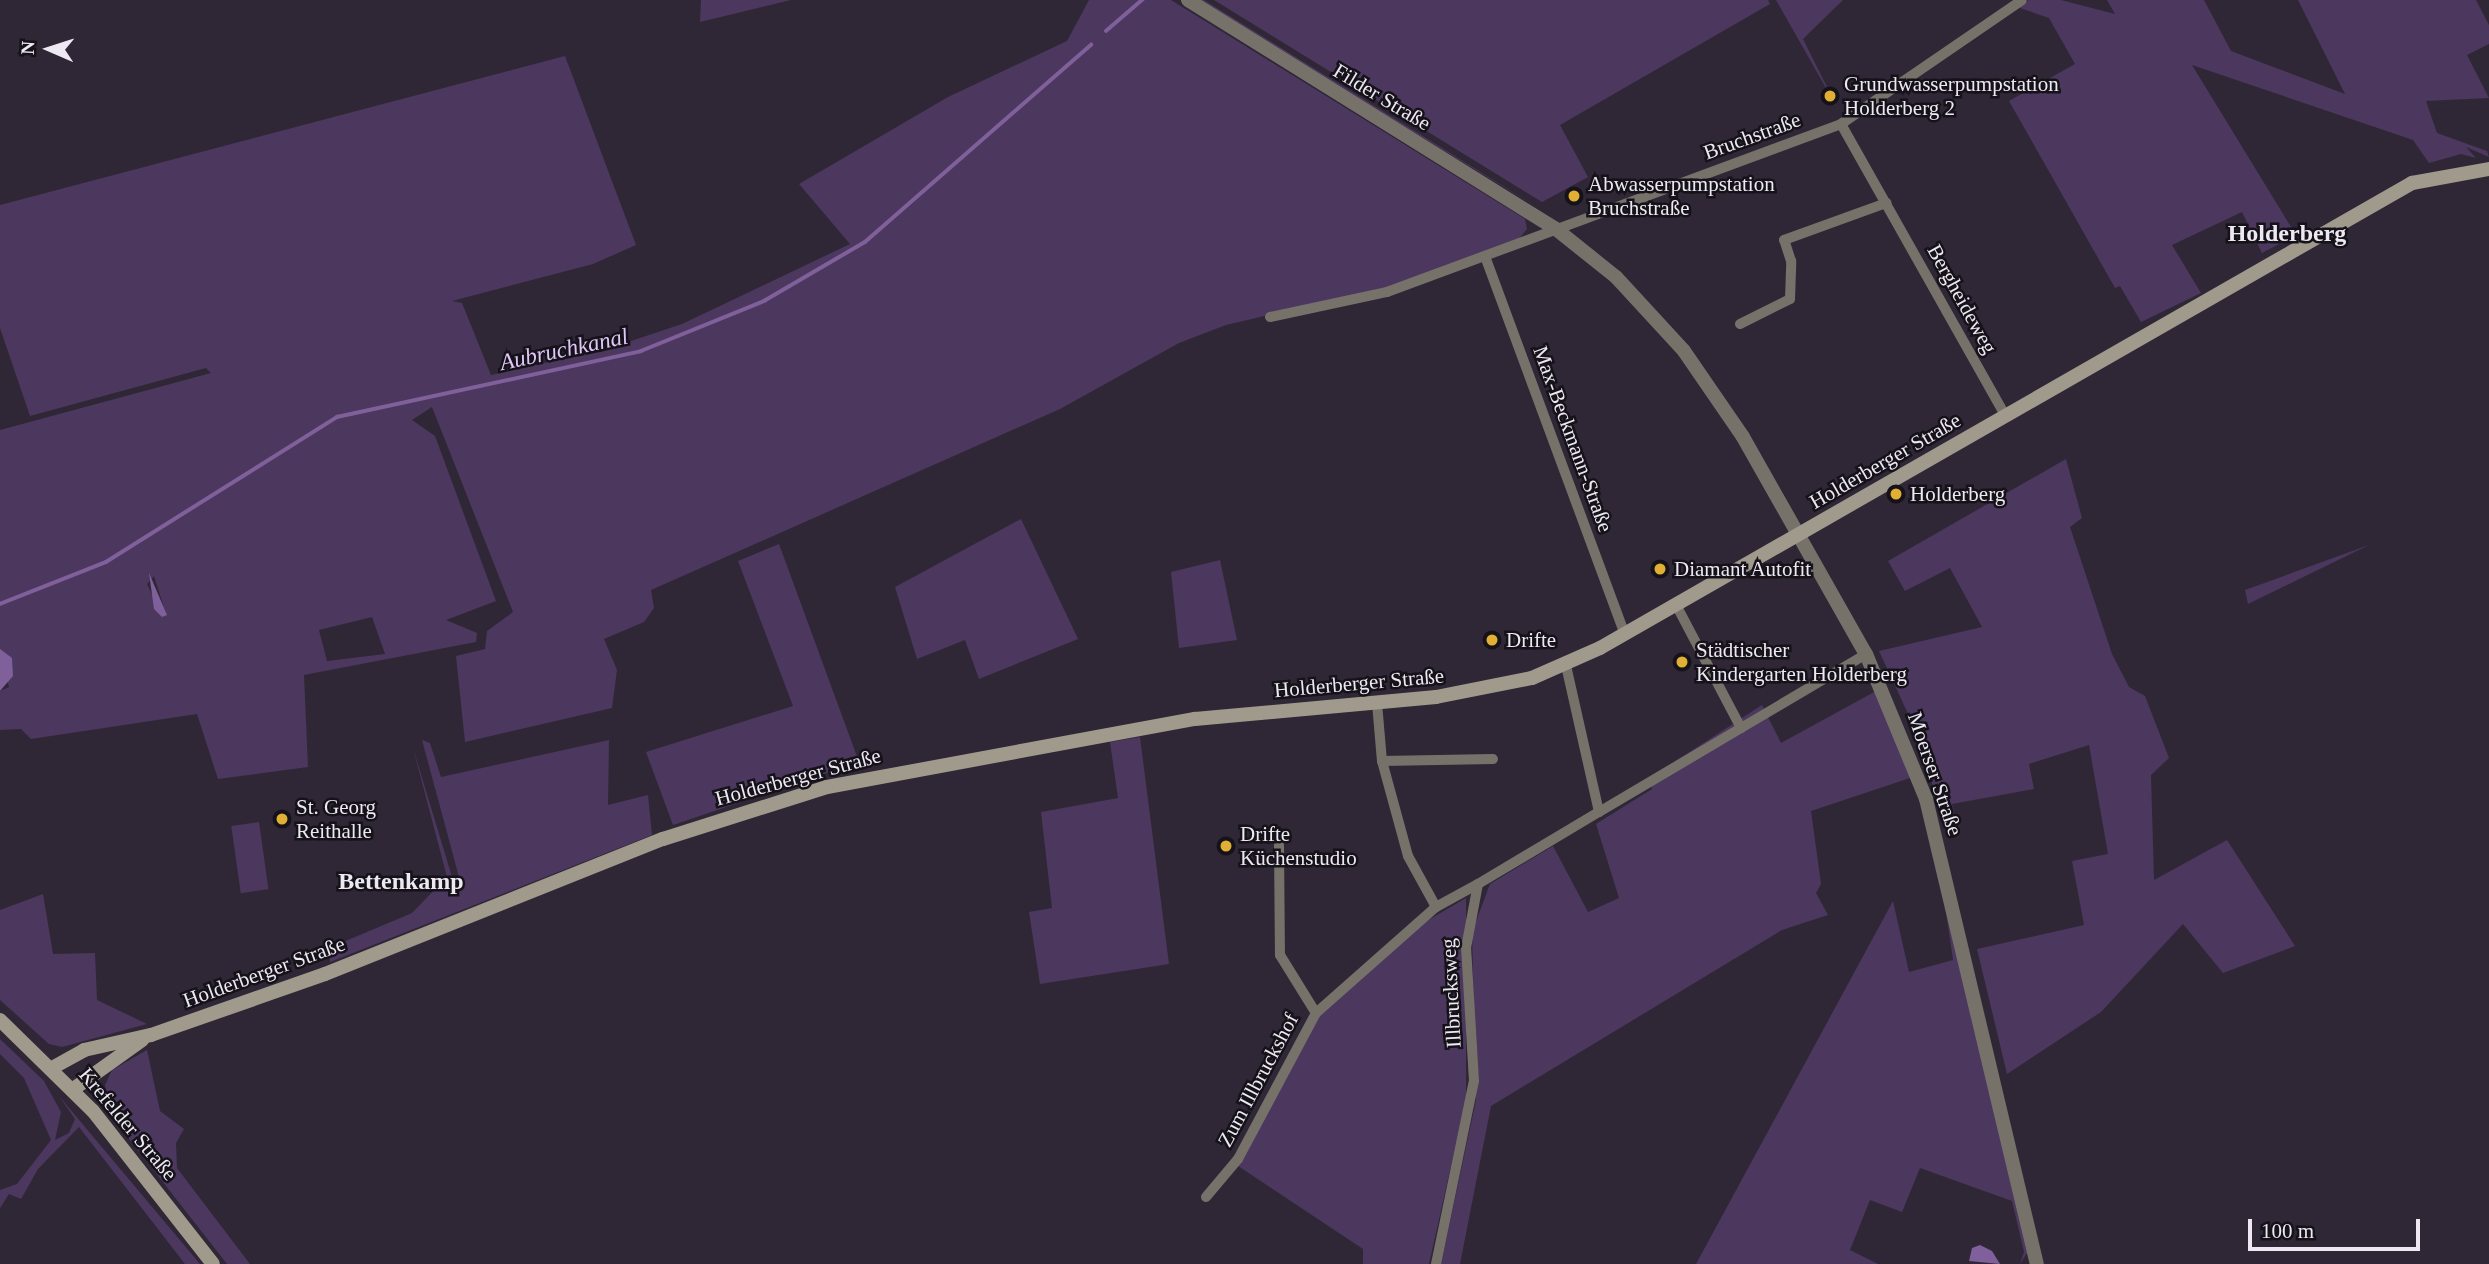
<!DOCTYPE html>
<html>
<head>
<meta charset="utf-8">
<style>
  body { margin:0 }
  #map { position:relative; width:2489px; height:1264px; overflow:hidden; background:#2f2736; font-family:Georgia,serif }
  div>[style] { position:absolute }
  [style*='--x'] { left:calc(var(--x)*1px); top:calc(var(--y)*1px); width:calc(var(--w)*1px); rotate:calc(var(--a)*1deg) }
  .green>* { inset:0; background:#4c375f; transform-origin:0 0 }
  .water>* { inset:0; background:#7f609b }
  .stream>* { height:3.5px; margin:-1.75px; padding:0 1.75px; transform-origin:1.75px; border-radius:1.75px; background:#7f609b }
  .minor>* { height:10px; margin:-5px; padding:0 5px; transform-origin:5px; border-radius:5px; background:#76726a }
  .tertiary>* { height:14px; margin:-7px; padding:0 7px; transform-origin:7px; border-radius:7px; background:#76726a }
  .secondary>* { height:14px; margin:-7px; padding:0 7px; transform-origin:7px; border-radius:7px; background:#a09a8d }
  .dots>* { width:19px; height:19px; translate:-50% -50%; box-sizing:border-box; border:4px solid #151219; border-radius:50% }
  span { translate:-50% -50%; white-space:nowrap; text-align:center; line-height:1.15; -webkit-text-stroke:5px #151219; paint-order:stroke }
  .poi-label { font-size:21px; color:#ede8f2 }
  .left { translate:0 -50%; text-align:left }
  .street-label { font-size:21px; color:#ede8f2 }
  .water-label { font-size:23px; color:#e1c6fa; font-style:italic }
  .quarter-label { font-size:24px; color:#ede8f2; font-weight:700 }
  .north { position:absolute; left:14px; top:14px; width:70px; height:70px; -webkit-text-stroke:5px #151219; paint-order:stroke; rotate:273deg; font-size:19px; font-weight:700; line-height:28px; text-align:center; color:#ede8f2 }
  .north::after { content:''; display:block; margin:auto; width:24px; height:32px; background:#ede8f2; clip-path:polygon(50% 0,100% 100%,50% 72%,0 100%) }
  .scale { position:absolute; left:2248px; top:1219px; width:172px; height:32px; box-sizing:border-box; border:4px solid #ede8f2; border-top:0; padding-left:9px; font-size:21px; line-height:24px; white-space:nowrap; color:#ede8f2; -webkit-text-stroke:5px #151219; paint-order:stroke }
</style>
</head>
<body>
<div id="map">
  <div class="green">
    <div style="clip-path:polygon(701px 0,791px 0,700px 22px)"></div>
    <div style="clip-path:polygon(evenodd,1089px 0,1171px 0,1525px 219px,1527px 229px,1518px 240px,1396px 285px,1226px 325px,1179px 343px,1060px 409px,651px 590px,654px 608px,644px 622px,604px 639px,617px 670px,612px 708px,465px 742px,456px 656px,485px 649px,487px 631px,513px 612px,432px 407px,412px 420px,435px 436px,496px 601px,446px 620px,477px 633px,476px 642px,304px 675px,308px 767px,218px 779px,197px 714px,31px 739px,21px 729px,0 730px,0 691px,9px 687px,0 649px,0 430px,211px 373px,206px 368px,30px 416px,0 328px,0 205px,565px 56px,636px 245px,593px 264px,452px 301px,462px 303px,491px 375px,610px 348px,682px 324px,850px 244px,799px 184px,948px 97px,1067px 41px,1089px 0,154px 576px,166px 614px,162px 616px,147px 584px,154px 576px,1089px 0,372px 617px,385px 654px,327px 661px,319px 630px,372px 617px)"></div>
    <div style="clip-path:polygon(1200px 0,1204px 0,1545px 212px,1290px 57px)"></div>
    <div style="clip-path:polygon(1214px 0,1768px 0,1770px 4px,1560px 125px,1588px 177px,1542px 202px)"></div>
    <div style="clip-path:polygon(1776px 0,1843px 0,1803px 39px,1839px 111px)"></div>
    <div style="clip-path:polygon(2029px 0,2061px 0,2115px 14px,2107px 0,2204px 0,2231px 51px,2345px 94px,2298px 0,2476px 0,2489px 25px,2489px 44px,2467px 55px,2489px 98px,2426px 101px,2437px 133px,2487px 151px,2489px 157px,2466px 147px,2476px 158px,2461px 154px,2429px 163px,2413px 140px,2192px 65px,2296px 235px,2262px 253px,2242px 212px,2172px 245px,2201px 293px,2141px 322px,2120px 286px,2115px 288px,2009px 101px,2075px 64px,2049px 18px,2017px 7px)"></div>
    <div style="clip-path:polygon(2066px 459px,2082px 518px,2070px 527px,2112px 654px,2129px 687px,2145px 696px,2169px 758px,2151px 775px,2154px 880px,2227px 840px,2295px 946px,2223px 973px,2183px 924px,2101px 1012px,2007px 1074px,1977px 949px,2084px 925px,2072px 861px,2108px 854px,2089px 745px,2029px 764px,2034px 789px,1952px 804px,1959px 832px,1948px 836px,1916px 731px,1879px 651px,1982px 627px,1950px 568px,1905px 591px,1888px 561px)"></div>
    <div style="clip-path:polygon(1021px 519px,1078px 639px,979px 679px,965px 640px,917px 659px,895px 587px)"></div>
    <div style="clip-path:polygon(779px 544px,859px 762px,673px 825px,646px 752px,793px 706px,738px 561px)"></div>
    <div style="clip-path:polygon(2369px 545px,2248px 604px,2245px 590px)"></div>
    <div style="clip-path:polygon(1220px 560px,1237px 640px,1179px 648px,1171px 572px)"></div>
    <div style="clip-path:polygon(1876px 691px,1910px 778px,1811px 811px,1821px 884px,1816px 893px,1828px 915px,1782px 930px,1491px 1106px,1460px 1264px,1441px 1264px,1476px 1100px,1472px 932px,1490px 884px,1553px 846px,1588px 912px,1619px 898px,1596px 824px,1652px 789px,1648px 779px,1762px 705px,1781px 743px)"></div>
    <div style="clip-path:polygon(1140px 737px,1169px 964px,1040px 984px,1029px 912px,1052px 908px,1041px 812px,1118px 798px,1110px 742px)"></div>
    <div style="clip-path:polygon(422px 740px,430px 743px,441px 777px,609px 740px,608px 805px,648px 795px,652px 835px,330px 962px,329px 948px,412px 913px,447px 877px,413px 748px,452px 877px,459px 877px)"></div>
    <div style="left:259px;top:822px;width:68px;height:28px;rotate:82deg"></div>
    <div style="clip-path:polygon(43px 894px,53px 954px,95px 953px,97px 1000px,147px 1024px,62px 1047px,49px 1044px,0 1000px,0 910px)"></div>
    <div style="clip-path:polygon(1944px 897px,2027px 1253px,2020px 1264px,2024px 1252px,2012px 1201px,1920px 1168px,1902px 1212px,1870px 1200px,1850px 1250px,1878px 1264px,1696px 1264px,1893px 901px,1909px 972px,1953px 960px)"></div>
    <div style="clip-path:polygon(1466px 898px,1466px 1099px,1429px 1264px,1363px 1264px,1363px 1249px,1238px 1166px,1320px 1015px,1420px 925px)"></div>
    <div style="clip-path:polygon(0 1039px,44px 1081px,61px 1112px,55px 1140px,69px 1133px,75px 1119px,59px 1096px,200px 1264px,185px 1264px,79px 1127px,38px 1169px,21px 1199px,9px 1194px,0 1208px,0 1190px,17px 1184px,51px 1140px,24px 1078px,0 1054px)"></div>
    <div style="clip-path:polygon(147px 1050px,160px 1111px,184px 1129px,176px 1143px,177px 1168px,250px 1264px,227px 1264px,109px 1113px,105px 1085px,112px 1070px)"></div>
  </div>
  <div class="water">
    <div style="clip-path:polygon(149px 573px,167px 615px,162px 617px,154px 609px)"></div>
    <div style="clip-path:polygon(0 649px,12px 658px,13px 676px,0 691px)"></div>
    <div style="clip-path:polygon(1980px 1245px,1992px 1251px,2000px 1264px,1969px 1261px,1972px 1248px)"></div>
  </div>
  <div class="stream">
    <div style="--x:1106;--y:31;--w:48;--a:-40.7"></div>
    <div style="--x:0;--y:604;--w:114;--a:-21.6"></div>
    <div style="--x:106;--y:562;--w:273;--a:-32.1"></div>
    <div style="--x:337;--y:417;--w:311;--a:-12.2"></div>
    <div style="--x:641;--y:351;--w:133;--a:-22.1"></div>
    <div style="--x:764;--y:301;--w:117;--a:-30.3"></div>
    <div style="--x:865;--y:242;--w:300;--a:-41.1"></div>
  </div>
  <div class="minor">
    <div style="--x:1841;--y:124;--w:334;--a:60.6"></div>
    <div style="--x:1486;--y:259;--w:399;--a:69.7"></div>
    <div style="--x:1270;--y:317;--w:120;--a:-12.1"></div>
    <div style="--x:1387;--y:292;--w:484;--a:-20.3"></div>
    <div style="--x:1841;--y:124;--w:219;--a:-34.4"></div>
    <div style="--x:1740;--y:324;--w:56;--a:-26.6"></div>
    <div style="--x:1790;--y:299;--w:38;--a:-88"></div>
    <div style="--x:1791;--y:261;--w:22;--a:-108"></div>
    <div style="--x:1784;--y:240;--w:109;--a:-19.9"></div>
    <div style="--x:1377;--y:703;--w:58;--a:85.1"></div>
    <div style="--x:1382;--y:761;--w:98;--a:74.7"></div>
    <div style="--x:1408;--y:856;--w:58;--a:61.2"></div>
    <div style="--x:1741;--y:728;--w:145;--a:-30.6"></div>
    <div style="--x:1382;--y:761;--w:111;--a:-1"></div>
    <div style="--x:1599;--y:812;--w:165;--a:-30.6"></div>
    <div style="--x:1741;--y:728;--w:141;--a:-117.8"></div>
    <div style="--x:1279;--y:845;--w:110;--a:89.5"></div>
    <div style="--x:1280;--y:955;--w:68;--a:58.2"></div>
    <div style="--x:1206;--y:1197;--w:50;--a:-49.9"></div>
    <div style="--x:1238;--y:1159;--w:166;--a:-61.9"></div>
    <div style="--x:1316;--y:1013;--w:160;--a:-41.5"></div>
    <div style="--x:1436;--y:907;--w:48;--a:-28.7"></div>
    <div style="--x:1436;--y:1264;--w:187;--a:-78.3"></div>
    <div style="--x:1474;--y:1081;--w:133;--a:-93.4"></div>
    <div style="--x:1466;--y:948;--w:65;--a:-79.4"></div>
    <div style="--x:1478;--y:884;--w:141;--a:-30.8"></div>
    <div style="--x:1599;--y:812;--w:151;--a:-102.7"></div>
  </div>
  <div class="tertiary">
    <div style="--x:1188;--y:0;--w:433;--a:31.9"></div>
    <div style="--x:1556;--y:229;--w:77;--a:38.7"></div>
    <div style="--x:1616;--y:277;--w:100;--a:47.4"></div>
    <div style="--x:1684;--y:351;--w:104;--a:55.5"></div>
    <div style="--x:1743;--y:437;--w:249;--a:60.5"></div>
    <div style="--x:1866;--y:654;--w:157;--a:67.5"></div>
    <div style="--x:1926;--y:799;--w:478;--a:76.6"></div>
  </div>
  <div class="secondary">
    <div style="--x:0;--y:1020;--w:130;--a:44.4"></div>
    <div style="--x:93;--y:1111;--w:194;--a:51.9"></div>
    <div style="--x:52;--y:1068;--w:37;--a:-29"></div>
    <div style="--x:84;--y:1050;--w:69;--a:-12.6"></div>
    <div style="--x:151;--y:1035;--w:184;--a:-19.3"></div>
    <div style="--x:325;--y:974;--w:364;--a:-21.8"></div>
    <div style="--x:663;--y:839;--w:172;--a:-17.6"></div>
    <div style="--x:827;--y:787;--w:374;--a:-10.5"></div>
    <div style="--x:1195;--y:719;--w:242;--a:-5.2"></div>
    <div style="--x:1436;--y:697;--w:98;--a:-11.2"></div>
    <div style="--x:1532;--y:678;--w:74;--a:-23.8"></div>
    <div style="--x:1600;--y:648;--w:936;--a:-29.8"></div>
    <div style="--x:2412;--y:183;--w:78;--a:-10.3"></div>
    <div style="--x:72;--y:1090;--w:86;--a:-35.5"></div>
  </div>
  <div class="dots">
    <div style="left:1830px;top:96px;background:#e0af34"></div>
    <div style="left:1574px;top:196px;background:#e0af34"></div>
    <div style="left:1896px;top:494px;background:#e0af34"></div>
    <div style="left:1660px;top:569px;background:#e0af34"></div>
    <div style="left:1492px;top:640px;background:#e0af34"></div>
    <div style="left:1682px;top:662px;background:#e0af34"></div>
    <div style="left:282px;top:819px;background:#e0af34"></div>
    <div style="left:1226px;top:846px;background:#e0af34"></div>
  </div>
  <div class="poi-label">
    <span class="left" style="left:1844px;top:96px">Grundwasserpumpstation<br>Holderberg 2</span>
    <span class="left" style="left:1588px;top:196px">Abwasserpumpstation<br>Bruchstraße</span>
    <span class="left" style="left:1910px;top:494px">Holderberg</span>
    <span class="left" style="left:1674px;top:569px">Diamant Autofit</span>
    <span class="left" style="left:1506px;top:640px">Drifte</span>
    <span class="left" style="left:1696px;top:662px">Städtischer<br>Kindergarten Holderberg</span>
    <span class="left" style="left:296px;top:819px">St. Georg<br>Reithalle</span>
    <span class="left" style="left:1240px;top:846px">Drifte<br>Küchenstudio</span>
  </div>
  <div class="street-label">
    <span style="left:1382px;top:97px;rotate:31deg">Filder Straße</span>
    <span style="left:1752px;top:136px;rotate:-20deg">Bruchstraße</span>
    <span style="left:1962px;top:299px;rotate:61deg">Bergheideweg</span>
    <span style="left:1573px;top:439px;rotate:70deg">Max-Beckmann-Straße</span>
    <span style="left:1885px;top:461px;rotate:-30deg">Holderberger Straße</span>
    <span style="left:1359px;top:683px;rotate:-5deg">Holderberger Straße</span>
    <span style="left:1935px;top:774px;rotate:71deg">Moerser Straße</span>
    <span style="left:798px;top:777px;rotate:-15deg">Holderberger Straße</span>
    <span style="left:264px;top:972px;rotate:-20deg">Holderberger Straße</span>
    <span style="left:1451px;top:993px;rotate:-93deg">Illbrucksweg</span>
    <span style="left:1258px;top:1080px;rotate:-62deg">Zum Illbruckshof</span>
    <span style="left:128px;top:1124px;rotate:50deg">Krefelder Straße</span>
  </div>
  <div class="water-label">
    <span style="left:564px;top:350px;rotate:-12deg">Aubruchkanal</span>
  </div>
  <div class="quarter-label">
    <span style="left:2287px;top:234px">Holderberg</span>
    <span style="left:401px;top:882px">Bettenkamp</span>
  </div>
  <div class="north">N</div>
  <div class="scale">100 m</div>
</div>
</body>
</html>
